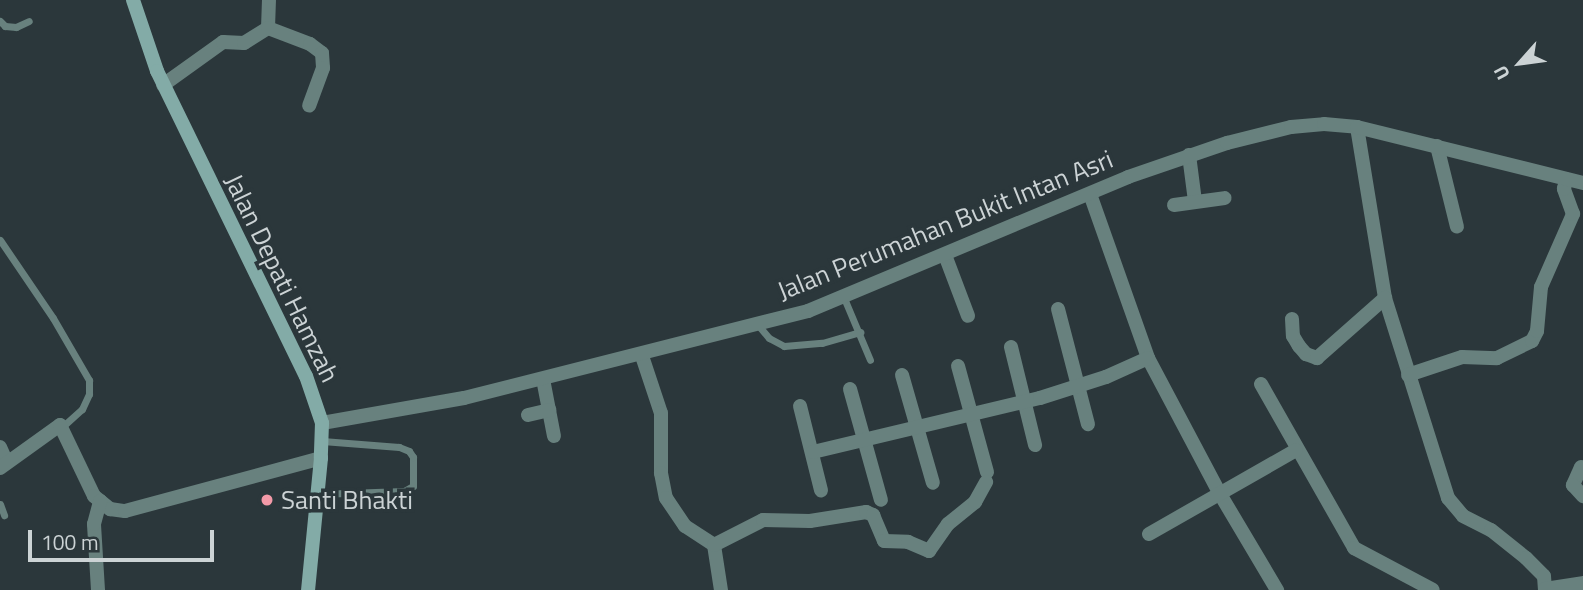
<!DOCTYPE html>
<html>
<head>
<meta charset="utf-8">
<style>
  body { margin:0 }
  #map { position:relative; width:1583px; height:590px; overflow:hidden; background:#2b373b; font-family:"Titillium Web",sans-serif }
  div>[style] { position:absolute }
  [style*='--x'] { left:calc(var(--x)*1px); top:calc(var(--y)*1px); width:calc(var(--w)*1px); rotate:calc(var(--a)*1deg) }
  .service>* { height:7px; margin:-3.5px; padding:0 3.5px; transform-origin:3.5px; border-radius:3.5px; background:#68817e }
  .minor>* { height:14px; margin:-7px; padding:0 7px; transform-origin:7px; border-radius:7px; background:#68817e }
  .secondary>* { height:14px; margin:-7px; padding:0 7px; transform-origin:7px; border-radius:7px; background:#83aba7 }
  .dots>* { width:19px; height:19px; translate:-50% -50%; box-sizing:border-box; border:4px solid #2b373b; border-radius:50% }
  span { translate:-50% -50%; white-space:nowrap; text-align:center; line-height:1.15; -webkit-text-stroke:7px #2b373b; paint-order:stroke }
  .street-label { font-size:26px; color:#ccd3d5 }
  .poi-label { font-size:26px; color:#ccd3d5 }
  .left { translate:0 -50%; text-align:left }
  .north { position:absolute; left:1485px; top:28px; width:70px; height:70px; -webkit-text-stroke:5px #2b373b; paint-order:stroke; rotate:242deg; font-size:19px; font-weight:700; line-height:28px; text-align:center; color:#ccd3d5 }
  .north::after { content:''; display:block; margin:auto; width:24px; height:32px; background:#ccd3d5; clip-path:polygon(50% 0,100% 100%,50% 72%,0 100%) }
  .scale { position:absolute; left:28px; top:530px; width:186px; height:32px; box-sizing:border-box; border:4px solid #ccd3d5; border-top:0; padding-left:9px; font-size:21px; line-height:24px; white-space:nowrap; color:#ccd3d5; -webkit-text-stroke:5px #2b373b; paint-order:stroke }
</style>
</head>
<body>
<div id="map">
  <div class="service">
    <div style="--x:0;--y:21;--w:7;--a:45"></div>
    <div style="--x:5;--y:26;--w:11;--a:5"></div>
    <div style="--x:16;--y:27;--w:14;--a:-25"></div>
    <div style="--x:0;--y:240;--w:94;--a:55.8"></div>
    <div style="--x:53;--y:318;--w:72;--a:59.9"></div>
    <div style="--x:89;--y:380;--w:14;--a:90"></div>
    <div style="--x:89;--y:394;--w:17;--a:115"></div>
    <div style="--x:82;--y:409;--w:27;--a:138"></div>
    <div style="--x:844;--y:298;--w:67;--a:67.2"></div>
    <div style="--x:758;--y:325;--w:17;--a:50"></div>
    <div style="--x:769;--y:338;--w:17;--a:28"></div>
    <div style="--x:784;--y:346;--w:38;--a:-5"></div>
    <div style="--x:822;--y:343;--w:40;--a:-16"></div>
    <div style="--x:318;--y:494;--w:86;--a:-2"></div>
    <div style="--x:404;--y:491;--w:10;--a:-29"></div>
    <div style="--x:413;--y:486;--w:29;--a:-90"></div>
    <div style="--x:413;--y:457;--w:7;--a:-124"></div>
    <div style="--x:409;--y:451;--w:11;--a:-158"></div>
    <div style="--x:399;--y:447;--w:77;--a:-175.5"></div>
    <div style="--x:0;--y:504;--w:12;--a:70"></div>
  </div>
  <div class="minor">
    <div style="--x:268;--y:28;--w:28;--a:-88"></div>
    <div style="--x:163;--y:85;--w:74;--a:-35.6"></div>
    <div style="--x:223;--y:42;--w:21;--a:3"></div>
    <div style="--x:244;--y:43;--w:28;--a:-32"></div>
    <div style="--x:268;--y:28;--w:45;--a:20.9"></div>
    <div style="--x:310;--y:44;--w:15;--a:37"></div>
    <div style="--x:322;--y:53;--w:15;--a:86"></div>
    <div style="--x:323;--y:68;--w:40;--a:110.2"></div>
    <div style="--x:1357;--y:127;--w:173;--a:80.7"></div>
    <div style="--x:1385;--y:298;--w:210;--a:72.5"></div>
    <div style="--x:1448;--y:498;--w:23;--a:50"></div>
    <div style="--x:1463;--y:516;--w:31;--a:27"></div>
    <div style="--x:1491;--y:530;--w:45;--a:38.7"></div>
    <div style="--x:1526;--y:558;--w:25;--a:45"></div>
    <div style="--x:1544;--y:576;--w:14;--a:86"></div>
    <div style="--x:1437;--y:146;--w:83;--a:76.1"></div>
    <div style="--x:1189;--y:155;--w:46;--a:82.6"></div>
    <div style="--x:1090;--y:194;--w:174;--a:70.5"></div>
    <div style="--x:1148;--y:358;--w:154;--a:62.1"></div>
    <div style="--x:1220;--y:494;--w:112;--a:59.3"></div>
    <div style="--x:1174;--y:205;--w:51;--a:-7.8"></div>
    <div style="--x:945;--y:255;--w:65;--a:69.3"></div>
    <div style="--x:1058;--y:309;--w:119;--a:75.4"></div>
    <div style="--x:1292;--y:319;--w:17;--a:87"></div>
    <div style="--x:1293;--y:336;--w:12;--a:59"></div>
    <div style="--x:1299;--y:346;--w:11;--a:49"></div>
    <div style="--x:1306;--y:354;--w:12;--a:20"></div>
    <div style="--x:1317;--y:358;--w:91;--a:-41.4"></div>
    <div style="--x:1011;--y:347;--w:101;--a:76.2"></div>
    <div style="--x:642;--y:356;--w:60;--a:71.6"></div>
    <div style="--x:661;--y:413;--w:60;--a:90"></div>
    <div style="--x:661;--y:473;--w:25;--a:79"></div>
    <div style="--x:666;--y:498;--w:34;--a:56"></div>
    <div style="--x:685;--y:526;--w:35;--a:33"></div>
    <div style="--x:714;--y:545;--w:46;--a:81.2"></div>
    <div style="--x:958;--y:366;--w:110;--a:74.7"></div>
    <div style="--x:902;--y:375;--w:112;--a:74"></div>
    <div style="--x:1408;--y:375;--w:57;--a:-18.4"></div>
    <div style="--x:1462;--y:357;--w:35;--a:2"></div>
    <div style="--x:1497;--y:358;--w:39;--a:-26"></div>
    <div style="--x:1532;--y:341;--w:11;--a:-63"></div>
    <div style="--x:1537;--y:331;--w:44;--a:-84.8"></div>
    <div style="--x:1541;--y:287;--w:80;--a:-66.3"></div>
    <div style="--x:1573;--y:214;--w:27;--a:-110"></div>
    <div style="--x:1564;--y:189;--w:10;--a:-79"></div>
    <div style="--x:543;--y:379;--w:58;--a:79.1"></div>
    <div style="--x:1261;--y:384;--w:189;--a:60.4"></div>
    <div style="--x:1354;--y:548;--w:89;--a:28"></div>
    <div style="--x:850;--y:389;--w:115;--a:74.4"></div>
    <div style="--x:800;--y:406;--w:87;--a:76"></div>
    <div style="--x:528;--y:415;--w:22;--a:-13"></div>
    <div style="--x:322;--y:423;--w:144;--a:-10"></div>
    <div style="--x:464;--y:398;--w:355;--a:-14.2"></div>
    <div style="--x:808;--y:311;--w:347;--a:-22.7"></div>
    <div style="--x:1128;--y:177;--w:105;--a:-19"></div>
    <div style="--x:1227;--y:143;--w:66;--a:-14"></div>
    <div style="--x:1291;--y:127;--w:33;--a:-5"></div>
    <div style="--x:1324;--y:124;--w:33;--a:5"></div>
    <div style="--x:1357;--y:127;--w:233;--a:13.9"></div>
    <div style="--x:0;--y:447;--w:17;--a:66"></div>
    <div style="--x:813;--y:452;--w:233;--a:-13.4"></div>
    <div style="--x:1040;--y:398;--w:69;--a:-17.7"></div>
    <div style="--x:1106;--y:377;--w:46;--a:-24.3"></div>
    <div style="--x:1581;--y:467;--w:20;--a:114"></div>
    <div style="--x:1573;--y:485;--w:15;--a:48"></div>
    <div style="--x:0;--y:468;--w:74;--a:-35.6"></div>
    <div style="--x:60;--y:425;--w:79;--a:64.4"></div>
    <div style="--x:94;--y:496;--w:21;--a:39"></div>
    <div style="--x:110;--y:509;--w:15;--a:8"></div>
    <div style="--x:125;--y:511;--w:203;--a:-15.1"></div>
    <div style="--x:1149;--y:534;--w:169;--a:-29.7"></div>
    <div style="--x:714;--y:545;--w:55;--a:-27"></div>
    <div style="--x:763;--y:520;--w:47;--a:1.2"></div>
    <div style="--x:810;--y:521;--w:57;--a:-9.1"></div>
    <div style="--x:866;--y:512;--w:8;--a:23"></div>
    <div style="--x:873;--y:515;--w:28;--a:67"></div>
    <div style="--x:884;--y:541;--w:24;--a:2"></div>
    <div style="--x:908;--y:542;--w:23;--a:23"></div>
    <div style="--x:929;--y:551;--w:33;--a:-55"></div>
    <div style="--x:948;--y:524;--w:35;--a:-39"></div>
    <div style="--x:975;--y:502;--w:23;--a:-61"></div>
    <div style="--x:1545;--y:589;--w:38;--a:-9"></div>
    <div style="--x:98;--y:590;--w:66;--a:-93.5"></div>
    <div style="--x:94;--y:524;--w:24;--a:-75"></div>
  </div>
  <div class="secondary">
    <div style="--x:133;--y:0;--w:75;--a:71.3"></div>
    <div style="--x:157;--y:71;--w:339;--a:64"></div>
    <div style="--x:306;--y:376;--w:50;--a:71.2"></div>
    <div style="--x:322;--y:423;--w:35;--a:92"></div>
    <div style="--x:321;--y:458;--w:133;--a:95.6"></div>
  </div>
  <div class="dots">
    <div style="left:267px;top:500px;background:#f39aa8"></div>
  </div>
  <div class="street-label">
    <span style="left:945px;top:225px;rotate:-22deg">Jalan Perumahan Bukit Intan Asri</span>
    <span style="left:282px;top:278px;rotate:64deg">Jalan Depati Hamzah</span>
  </div>
  <div class="poi-label">
    <span class="left" style="left:281px;top:500px">Santi Bhakti</span>
  </div>
  <div class="north">U</div>
  <div class="scale">100 m</div>
</div>
</body>
</html>
